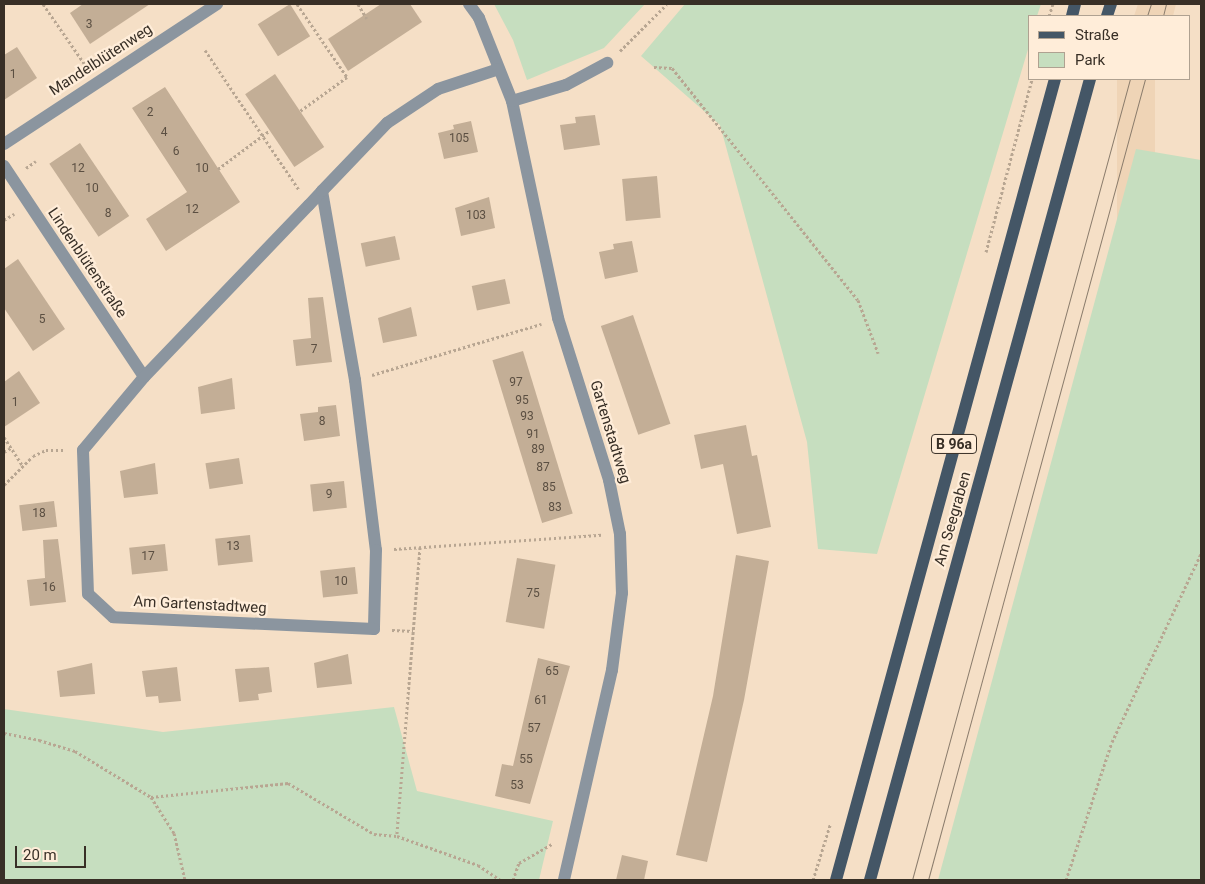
<!DOCTYPE html>
<html>
<head>
<meta charset="utf-8">
<style>
  body { margin:0 }
  #map { position:relative; width:1205px; height:884px; overflow:hidden; background:#f5dfc6; font-family:Roboto,sans-serif }
  div>[style] { position:absolute }
  [style*='--x'] { left:calc(var(--x)*1px); top:calc(var(--y)*1px); width:calc(var(--w)*1px); rotate:calc(var(--a)*1deg) }
  .built>* { inset:0; background:#efd4b6; transform-origin:0 0 }
  .green>* { inset:0; background:#c6debf }
  .building>* { inset:0; background:#c3ae96; transform-origin:0 0 }
  .path>* { height:3px; margin-top:-1.5px; transform-origin:0; background:repeating-linear-gradient(90deg,#b8a692 0 2.5px,transparent 0 5px) }
  .minor>* { height:12px; margin:-6px; padding:0 6px; transform-origin:6px; border-radius:6px; background:#8b959f }
  .major>* { height:12px; margin:-6px; padding:0 6px; transform-origin:6px; border-radius:6px; background:#445666 }
  .tram>* { height:1px; margin:-0.5px; padding:0 0.5px; transform-origin:0.5px; border-radius:0.5px; background:#8a7c6c }
  span { translate:-50% -50%; white-space:nowrap; text-align:center; line-height:1.15; -webkit-text-stroke:4.5px #ffedd9; paint-order:stroke }
  .number-label { font-size:12px; color:#5b4f42 }
  .number-label span { -webkit-text-stroke-width:0 }
  .shield-label span { padding:1px 4px; background:#ffedd9; border:1px solid; border-radius:4px; -webkit-text-stroke-width:0 }
  .shield-label { font-size:14px; color:#382f26; font-weight:700 }
  .street-label { font-size:15px; color:#382f26 }
  .frame { position:absolute; inset:0; border:5px solid #382f26; pointer-events:none }
  .legend { position:absolute; left:1028px; top:15px; width:162px; height:65px; box-sizing:border-box; background:#ffedd9; border:1px solid #afa191; margin:0; padding:6px 9px; list-style:none; font-size:15px; color:#382f26 }
  .legend li { display:flex; align-items:center; gap:10px; height:25px }
  .legend b { width:25px; border:1px solid #afa191 }
  .scale { position:absolute; left:15px; top:846px; width:71px; height:22px; box-sizing:border-box; border:2px solid #382f26; border-top:0; padding-left:6px; font-size:15px; line-height:18px; white-space:nowrap; color:#382f26; -webkit-text-stroke:4px #ffedd9; paint-order:stroke }
</style>
</head>
<body>
<div id="map">
  <div class="built">
    <div style="clip-path:polygon(1138px 4px,1176px 4px,1173px 16px,1134px 16px)"></div>
    <div style="left:1117px;top:79px;width:38px;height:830px"></div>
  </div>
  <div class="green">
    <div style="clip-path:polygon(494px 4px,645px 4px,604px 48px,527px 80px,513px 40px)"></div>
    <div style="clip-path:polygon(685px 4px,1041px 4px,1037px 16px,1029px 16px,1029px 46px,877px 554px,818px 549px,807px 442px,720px 125px,641px 56px)"></div>
    <div style="clip-path:polygon(1136px 149px,1201px 160px,1201px 880px,938px 880px)"></div>
    <div style="clip-path:polygon(394px 707px,417px 791px,553px 821px,539px 880px,4px 880px,4px 709px,163px 732px)"></div>
  </div>
  <div class="building">
    <div style="clip-path:polygon(83px 4px,150px 4px,90px 44px,70px 13px)"></div>
    <div style="left:290px;top:4px;width:38px;height:38px;rotate:58deg"></div>
    <div style="clip-path:polygon(381px 4px,410px 4px,422px 22px,348px 71px,328px 39px)"></div>
    <div style="clip-path:polygon(17px 47px,37px 78px,4px 100px,4px 55px)"></div>
    <div style="left:275px;top:74px;width:88px;height:36px;rotate:56deg"></div>
    <div style="clip-path:polygon(165px 87px,240px 202px,166px 251px,146px 219px,187px 192px,132px 108px)"></div>
    <div style="clip-path:polygon(595px 115px,600px 145px,564px 150px,560px 125px,576px 123px,575px 117px)"></div>
    <div style="clip-path:polygon(471px 121px,478px 152px,444px 159px,438px 133px,454px 129px,453px 125px)"></div>
    <div style="left:80px;top:143px;width:88px;height:37px;rotate:56deg"></div>
    <div style="left:657px;top:176px;width:42px;height:35px;rotate:85deg"></div>
    <div style="clip-path:polygon(489px 197px,495px 228px,461px 236px,455px 208px)"></div>
    <div style="left:395px;top:236px;width:24px;height:35px;rotate:78deg"></div>
    <div style="clip-path:polygon(632px 241px,638px 272px,605px 279px,599px 252px,614px 249px,613px 244px)"></div>
    <div style="clip-path:polygon(18px 259px,65px 329px,33px 351px,4px 308px,4px 269px)"></div>
    <div style="left:505px;top:279px;width:25px;height:34px;rotate:78deg"></div>
    <div style="clip-path:polygon(323px 297px,332px 362px,296px 366px,293px 340px,311px 338px,308px 298px)"></div>
    <div style="clip-path:polygon(411px 307px,417px 336px,383px 343px,378px 318px)"></div>
    <div style="left:633px;top:315px;width:115px;height:34px;rotate:71deg"></div>
    <div style="left:523px;top:351px;width:170px;height:32px;rotate:73deg"></div>
    <div style="clip-path:polygon(19px 371px,40px 403px,4px 427px,4px 382px)"></div>
    <div style="clip-path:polygon(232px 378px,235px 409px,201px 414px,198px 387px)"></div>
    <div style="clip-path:polygon(336px 405px,340px 436px,304px 441px,300px 414px,318px 412px,318px 407px)"></div>
    <div style="clip-path:polygon(746px 425px,752px 456px,757px 455px,771px 527px,737px 534px,723px 464px,701px 469px,694px 435px)"></div>
    <div style="left:239px;top:458px;width:26px;height:34px;rotate:81deg"></div>
    <div style="clip-path:polygon(155px 463px,158px 494px,124px 498px,120px 471px)"></div>
    <div style="left:344px;top:481px;width:27px;height:34px;rotate:84deg"></div>
    <div style="left:54px;top:501px;width:26px;height:35px;rotate:83deg"></div>
    <div style="left:250px;top:535px;width:27px;height:35px;rotate:84deg"></div>
    <div style="clip-path:polygon(58px 539px,66px 602px,30px 606px,27px 580px,45px 578px,43px 540px)"></div>
    <div style="left:165px;top:544px;width:27px;height:36px;rotate:84deg"></div>
    <div style="clip-path:polygon(736px 555px,769px 561px,744px 700px,707px 862px,676px 855px,713px 696px)"></div>
    <div style="left:517px;top:558px;width:39px;height:65px;rotate:10deg"></div>
    <div style="left:355px;top:567px;width:27px;height:35px;rotate:84deg"></div>
    <div style="clip-path:polygon(348px 654px,352px 684px,317px 688px,314px 663px)"></div>
    <div style="clip-path:polygon(538px 658px,570px 666px,530px 804px,495px 796px,502px 764px,513px 766px)"></div>
    <div style="clip-path:polygon(92px 663px,95px 694px,60px 697px,57px 671px)"></div>
    <div style="clip-path:polygon(177px 667px,181px 701px,159px 703px,158px 696px,146px 697px,142px 671px)"></div>
    <div style="clip-path:polygon(269px 667px,272px 692px,258px 694px,259px 700px,239px 702px,235px 669px)"></div>
    <div style="clip-path:polygon(622px 855px,648px 861px,644px 880px,616px 880px)"></div>
  </div>
  <div class="path">
    <div style="--x:43;--y:4;--w:79;--a:55.3"></div>
    <div style="--x:297;--y:4;--w:88;--a:55.6"></div>
    <div style="--x:347;--y:77;--w:58;--a:144.1"></div>
    <div style="--x:358;--y:4;--w:17;--a:59"></div>
    <div style="--x:1049;--y:16;--w:13;--a:-72"></div>
    <div style="--x:205;--y:50;--w:169;--a:56.1"></div>
    <div style="--x:620;--y:51;--w:66;--a:-45"></div>
    <div style="--x:654;--y:67;--w:18;--a:3"></div>
    <div style="--x:672;--y:68;--w:297;--a:51.3"></div>
    <div style="--x:858;--y:300;--w:57;--a:69.3"></div>
    <div style="--x:26;--y:168;--w:12;--a:-35"></div>
    <div style="--x:218;--y:169;--w:64;--a:-36.7"></div>
    <div style="--x:4;--y:220;--w:12;--a:-31"></div>
    <div style="--x:986;--y:252;--w:179;--a:-75.1"></div>
    <div style="--x:372;--y:375;--w:177;--a:-16.8"></div>
    <div style="--x:4;--y:437;--w:35;--a:57"></div>
    <div style="--x:4;--y:452;--w:8;--a:-30"></div>
    <div style="--x:4;--y:485;--w:41;--a:-45"></div>
    <div style="--x:33;--y:456;--w:14;--a:-25"></div>
    <div style="--x:46;--y:450;--w:19;--a:0"></div>
    <div style="--x:420;--y:547;--w:290;--a:94.6"></div>
    <div style="--x:397;--y:836;--w:86;--a:19.7"></div>
    <div style="--x:478;--y:865;--w:27;--a:34"></div>
    <div style="--x:394;--y:549;--w:208;--a:-3.9"></div>
    <div style="--x:392;--y:630;--w:21;--a:3"></div>
    <div style="--x:4;--y:733;--w:36;--a:11"></div>
    <div style="--x:39;--y:740;--w:38;--a:17"></div>
    <div style="--x:75;--y:751;--w:89;--a:31.2"></div>
    <div style="--x:151;--y:797;--w:138;--a:-5.8"></div>
    <div style="--x:288;--y:783;--w:100;--a:30.7"></div>
    <div style="--x:374;--y:834;--w:23;--a:5"></div>
    <div style="--x:151;--y:797;--w:43;--a:57.4"></div>
    <div style="--x:174;--y:833;--w:48;--a:76.8"></div>
    <div style="--x:513;--y:880;--w:18;--a:-71"></div>
    <div style="--x:519;--y:863;--w:39;--a:-30"></div>
    <div style="--x:813;--y:880;--w:58;--a:-72.8"></div>
    <div style="--x:1066;--y:880;--w:145;--a:-71.6"></div>
    <div style="--x:1112;--y:742;--w:208;--a:-64.7"></div>
  </div>
  <div class="minor">
    <div style="--x:469;--y:4;--w:17;--a:54"></div>
    <div style="--x:479;--y:18;--w:89;--a:68.3"></div>
    <div style="--x:512;--y:101;--w:222;--a:78"></div>
    <div style="--x:558;--y:318;--w:170;--a:72.5"></div>
    <div style="--x:609;--y:480;--w:55;--a:78.5"></div>
    <div style="--x:620;--y:534;--w:59;--a:88.1"></div>
    <div style="--x:622;--y:593;--w:78;--a:97.4"></div>
    <div style="--x:612;--y:670;--w:215;--a:102.9"></div>
    <div style="--x:512;--y:101;--w:56;--a:-16.5"></div>
    <div style="--x:566;--y:85;--w:47;--a:-28.2"></div>
    <div style="--x:4;--y:144;--w:255;--a:-33.3"></div>
    <div style="--x:4;--y:166;--w:253;--a:56.4"></div>
    <div style="--x:322;--y:191;--w:192;--a:80.1"></div>
    <div style="--x:355;--y:380;--w:171;--a:83"></div>
    <div style="--x:376;--y:550;--w:79;--a:91.5"></div>
    <div style="--x:374;--y:629;--w:261;--a:-177.4"></div>
    <div style="--x:113;--y:617;--w:34;--a:-137"></div>
    <div style="--x:88;--y:594;--w:144;--a:-92"></div>
    <div style="--x:83;--y:450;--w:95;--a:-50.1"></div>
    <div style="--x:144;--y:377;--w:238;--a:-46.2"></div>
    <div style="--x:309;--y:205;--w:19;--a:-47"></div>
    <div style="--x:322;--y:191;--w:94;--a:-46.3"></div>
    <div style="--x:387;--y:123;--w:61;--a:-33.7"></div>
    <div style="--x:438;--y:89;--w:64;--a:-18.2"></div>
  </div>
  <div class="major">
    <div style="--x:1072;--y:16;--w:12;--a:-76"></div>
    <div style="--x:1107;--y:16;--w:13;--a:-72"></div>
    <div style="--x:836;--y:880;--w:830;--a:-74.71"></div>
    <div style="--x:870;--y:880;--w:831;--a:-74.64"></div>
  </div>
  <div class="tram">
    <div style="--x:1147;--y:16;--w:13;--a:-72"></div>
    <div style="--x:1163;--y:16;--w:12;--a:-76"></div>
    <div style="--x:912;--y:880;--w:830;--a:-74.78"></div>
    <div style="--x:928;--y:880;--w:830;--a:-74.84"></div>
  </div>
  <div class="number-label">
    <span style="left:89px;top:25px">3</span>
    <span style="left:13px;top:75px">1</span>
    <span style="left:150px;top:113px">2</span>
    <span style="left:164px;top:133px">4</span>
    <span style="left:459px;top:139px">105</span>
    <span style="left:176px;top:152px">6</span>
    <span style="left:78px;top:169px">12</span>
    <span style="left:202px;top:169px">10</span>
    <span style="left:92px;top:189px">10</span>
    <span style="left:192px;top:210px">12</span>
    <span style="left:108px;top:214px">8</span>
    <span style="left:476px;top:216px">103</span>
    <span style="left:42px;top:320px">5</span>
    <span style="left:314px;top:350px">7</span>
    <span style="left:516px;top:383px">97</span>
    <span style="left:522px;top:401px">95</span>
    <span style="left:15px;top:403px">1</span>
    <span style="left:527px;top:417px">93</span>
    <span style="left:322px;top:422px">8</span>
    <span style="left:533px;top:435px">91</span>
    <span style="left:538px;top:450px">89</span>
    <span style="left:543px;top:468px">87</span>
    <span style="left:549px;top:488px">85</span>
    <span style="left:329px;top:495px">9</span>
    <span style="left:555px;top:508px">83</span>
    <span style="left:39px;top:514px">18</span>
    <span style="left:233px;top:547px">13</span>
    <span style="left:148px;top:557px">17</span>
    <span style="left:341px;top:582px">10</span>
    <span style="left:49px;top:588px">16</span>
    <span style="left:533px;top:594px">75</span>
    <span style="left:552px;top:672px">65</span>
    <span style="left:541px;top:701px">61</span>
    <span style="left:534px;top:729px">57</span>
    <span style="left:526px;top:760px">55</span>
    <span style="left:517px;top:786px">53</span>
  </div>
  <div class="shield-label">
    <span style="left:954px;top:444px">B 96a</span>
  </div>
  <div class="street-label">
    <span style="left:101px;top:60px;rotate:-33deg">Mandelblütenweg</span>
    <span style="left:87px;top:263px;rotate:56deg">Lindenblütenstraße</span>
    <span style="left:610px;top:432px;rotate:73deg">Gartenstadtweg</span>
    <span style="left:953px;top:519px;rotate:-74deg">Am Seegraben</span>
    <span style="left:200px;top:605px;rotate:3deg">Am Gartenstadtweg</span>
  </div>
  <div class="frame"></div>
  <ul class="legend">
  <li><b style="height:6px;background:#445666"></b>Straße</li>
  <li><b style="height:14px;background:#c6debf"></b>Park</li>
  </ul>
  <div class="scale">20 m</div>
</div>
</body>
</html>
